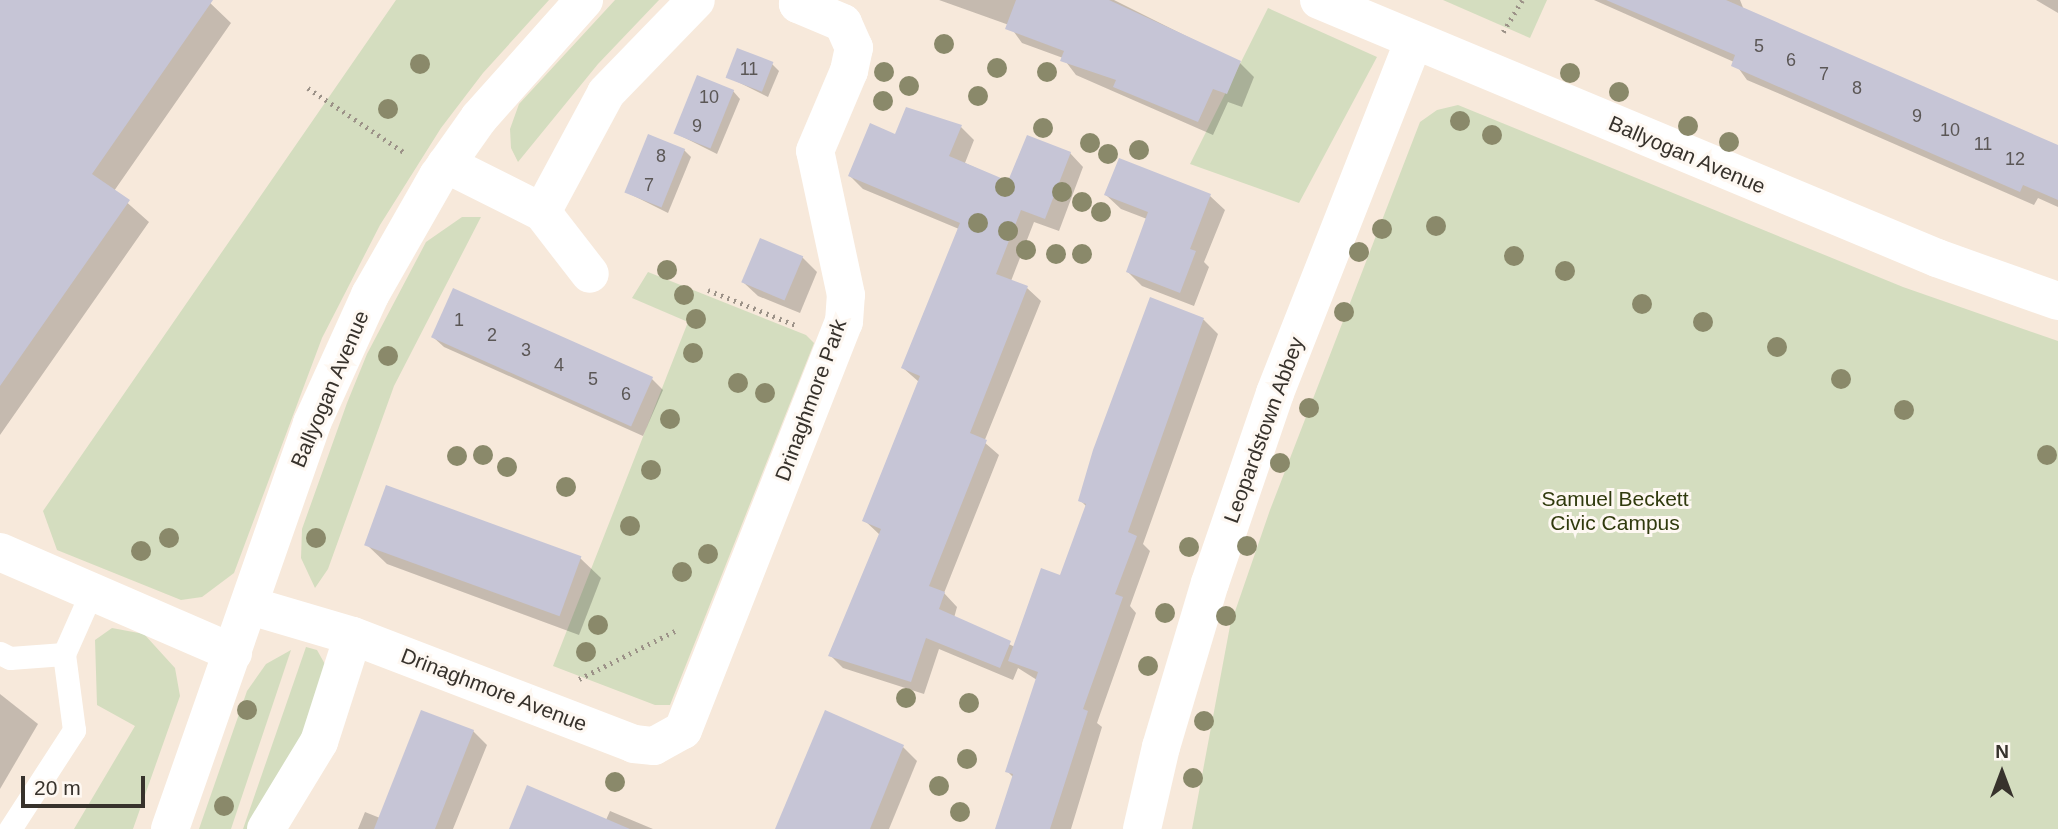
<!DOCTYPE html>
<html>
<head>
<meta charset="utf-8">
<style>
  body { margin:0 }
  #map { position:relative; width:2058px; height:829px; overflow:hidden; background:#f7e9db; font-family:Arial,sans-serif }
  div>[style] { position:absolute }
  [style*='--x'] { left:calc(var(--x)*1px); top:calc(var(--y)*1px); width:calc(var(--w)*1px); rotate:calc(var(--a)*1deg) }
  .green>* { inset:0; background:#d4ddbf }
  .shadow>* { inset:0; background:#0003 }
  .building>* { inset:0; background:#c6c5d6; transform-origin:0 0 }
  .path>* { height:4.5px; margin-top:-2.25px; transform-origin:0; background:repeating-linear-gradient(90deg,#9c9288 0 2px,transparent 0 7px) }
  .service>* { height:23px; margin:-11.5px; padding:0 11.5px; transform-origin:11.5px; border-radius:11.5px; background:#fff }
  .minor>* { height:38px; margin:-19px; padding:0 19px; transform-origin:19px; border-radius:19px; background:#fff }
  .trees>* { width:20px; height:20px; margin:-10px; border-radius:50%; background:#8a896a }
  span { translate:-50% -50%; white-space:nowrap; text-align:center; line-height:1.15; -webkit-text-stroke:6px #fef8f2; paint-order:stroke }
  .number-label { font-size:18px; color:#5b5756 }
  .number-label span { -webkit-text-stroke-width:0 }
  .street-label { font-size:21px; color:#37322c }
  .park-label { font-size:21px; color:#303a0d }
  .north { position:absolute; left:1967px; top:738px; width:70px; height:70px; -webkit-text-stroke:5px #fef8f2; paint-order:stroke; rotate:0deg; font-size:19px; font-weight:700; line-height:28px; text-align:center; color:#37322c }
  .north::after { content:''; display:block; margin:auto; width:24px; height:32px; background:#37322c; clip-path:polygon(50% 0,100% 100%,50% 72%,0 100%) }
  .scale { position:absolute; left:21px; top:776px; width:124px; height:32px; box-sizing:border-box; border:4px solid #37322c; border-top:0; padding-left:9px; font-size:21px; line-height:24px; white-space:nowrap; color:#37322c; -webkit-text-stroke:5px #fef8f2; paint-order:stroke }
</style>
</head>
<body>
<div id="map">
  <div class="green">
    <div style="clip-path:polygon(396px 0,549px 0,483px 73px,441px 128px,380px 225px,322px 338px,234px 573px,202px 597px,181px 600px,57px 550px,43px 511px)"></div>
    <div style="clip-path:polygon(615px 0,659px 0,598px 64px,518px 162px,511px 148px,510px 129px,519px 104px)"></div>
    <div style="clip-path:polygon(1443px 0,1547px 0,1530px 38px)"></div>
    <div style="clip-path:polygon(1268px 8px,1377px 57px,1299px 203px,1190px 164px)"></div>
    <div style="clip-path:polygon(1458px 105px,1903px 287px,2058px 341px,2058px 829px,1192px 829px,1230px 626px,1270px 510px,1420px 122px,1437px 110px)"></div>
    <div style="clip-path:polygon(462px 217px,481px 217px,394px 386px,328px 569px,315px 588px,301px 558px,302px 529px,347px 403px,367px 354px,426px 242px)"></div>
    <div style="clip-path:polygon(648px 272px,806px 335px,814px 343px,670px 705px,655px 705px,553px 666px,688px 322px,632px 298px)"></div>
    <div style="clip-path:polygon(112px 628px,144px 634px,175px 668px,180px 696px,133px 829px,74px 829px,135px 726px,97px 705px,95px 640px)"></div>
    <div style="clip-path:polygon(306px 647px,317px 650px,326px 666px,314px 713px,251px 829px,243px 829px)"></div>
    <div style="clip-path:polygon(291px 650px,231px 829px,199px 829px,247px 691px,266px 664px)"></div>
  </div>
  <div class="shadow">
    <div style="clip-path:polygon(0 0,207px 0,231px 23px,114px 191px,149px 222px,0 435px)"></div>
    <div style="clip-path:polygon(939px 0,1114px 0,1240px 63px,1254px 77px,1242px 107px,1228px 102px,1213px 135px,1076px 75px,1063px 58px,1022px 43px,1009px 25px)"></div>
    <div style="clip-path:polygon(1594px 0,1740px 0,1744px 10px,2058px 147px,2058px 207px,2038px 198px,2034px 205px,1780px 94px,1747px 80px,1734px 62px)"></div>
    <div style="clip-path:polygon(2036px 0,2058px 0,2058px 13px)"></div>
    <div style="clip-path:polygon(772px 64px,779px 71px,768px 97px,726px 76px)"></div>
    <div style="clip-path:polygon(733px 91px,740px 99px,717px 154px,675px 133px)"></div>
    <div style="clip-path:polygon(961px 127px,974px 140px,965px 163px,1009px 183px,1070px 153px,1083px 167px,1059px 231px,1034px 222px,1011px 281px,1027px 288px,1041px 301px,984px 442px,999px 455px,944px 593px,957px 607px,954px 618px,1015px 647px,1061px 577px,1087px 507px,1080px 500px,1151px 300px,1204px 320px,1218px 334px,1143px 544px,1150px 551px,1130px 606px,1136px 613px,1097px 723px,1102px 727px,1071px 829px,997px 829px,1013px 777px,1007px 771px,1037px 680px,1018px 668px,1013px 680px,939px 649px,924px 694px,843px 668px,830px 655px,880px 535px,864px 520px,919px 382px,903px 368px,959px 229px,863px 189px,850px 176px,896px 136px)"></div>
    <div style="clip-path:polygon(684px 150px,691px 157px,668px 213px,626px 192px)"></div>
    <div style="clip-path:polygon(1106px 195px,1210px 196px,1225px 210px,1204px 262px,1209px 267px,1194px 306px,1142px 286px,1128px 272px,1147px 219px,1121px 209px)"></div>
    <div style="clip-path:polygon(802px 257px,817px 272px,800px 313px,758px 296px,743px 282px)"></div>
    <div style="clip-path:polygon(454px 291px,652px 379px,663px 390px,643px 436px,444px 347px,433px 337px)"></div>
    <div style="clip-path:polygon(366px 544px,580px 558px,601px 578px,579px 635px,387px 564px)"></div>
    <div style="clip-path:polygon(0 694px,38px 724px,0 789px)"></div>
    <div style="clip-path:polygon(473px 731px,487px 745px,453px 829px,358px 829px,365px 812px,380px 818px)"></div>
    <div style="clip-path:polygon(903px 747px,917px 761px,889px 829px,777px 829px)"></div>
    <div style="clip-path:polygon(610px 811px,653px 829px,511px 829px,606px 820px)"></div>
  </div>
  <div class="building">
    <div style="clip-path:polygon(0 0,213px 0,92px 174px,130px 200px,0 386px)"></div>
    <div style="clip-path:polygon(1016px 0,1109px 0,1241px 61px,1227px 94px,1213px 89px,1198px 122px,1113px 87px,1116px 80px,1060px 61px,1064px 51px,1005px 29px)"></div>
    <div style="clip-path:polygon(1606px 0,1726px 0,2058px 145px,2058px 200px,2023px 185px,2020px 192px,1763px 80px,1731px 66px,1735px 55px)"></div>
    <div style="left:737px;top:48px;width:39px;height:32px;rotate:21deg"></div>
    <div style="left:697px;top:75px;width:40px;height:63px;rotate:22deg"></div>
    <div style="clip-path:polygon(906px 107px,962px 125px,949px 156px,1008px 181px,1027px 135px,1071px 152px,1045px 219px,1021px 210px,996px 274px,1028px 286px,970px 433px,987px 440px,929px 586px,945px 592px,939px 609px,1011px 641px,1000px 668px,926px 638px,911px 682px,828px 656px,881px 529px,862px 521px,920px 376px,901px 368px,960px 223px,848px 176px,870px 123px,895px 134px)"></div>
    <div style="left:648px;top:134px;width:40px;height:63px;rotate:22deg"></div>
    <div style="clip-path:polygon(1119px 158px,1211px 194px,1190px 249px,1196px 251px,1180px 293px,1126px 272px,1148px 212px,1104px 195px)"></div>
    <div style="left:760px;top:238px;width:47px;height:48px;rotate:23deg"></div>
    <div style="left:453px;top:288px;width:219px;height:54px;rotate:24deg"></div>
    <div style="clip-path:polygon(1150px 297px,1204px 318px,1128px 532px,1137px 536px,1115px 594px,1123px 597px,1083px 709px,1088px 711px,1050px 829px,995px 829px,1013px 774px,1005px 772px,1038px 672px,1008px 661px,1041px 568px,1060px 575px,1086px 504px,1078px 501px,1093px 450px)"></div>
    <div style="left:386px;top:485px;width:208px;height:64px;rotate:20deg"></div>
    <div style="clip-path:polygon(421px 710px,474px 730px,435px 829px,374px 829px)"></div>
    <div style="clip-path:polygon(825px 710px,904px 745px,870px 829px,775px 829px)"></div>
    <div style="clip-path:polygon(527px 785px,630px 829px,509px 829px)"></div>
  </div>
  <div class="path">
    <div style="--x:1503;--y:32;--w:37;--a:-59"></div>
    <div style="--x:308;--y:88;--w:117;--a:33.8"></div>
    <div style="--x:708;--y:290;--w:97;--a:21.8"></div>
    <div style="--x:579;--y:679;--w:110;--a:-26.6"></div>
  </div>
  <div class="service">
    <div style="--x:0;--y:653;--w:11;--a:27"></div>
    <div style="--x:10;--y:658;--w:54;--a:-4.2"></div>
    <div style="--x:10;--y:829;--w:118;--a:-57.1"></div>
    <div style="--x:74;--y:730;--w:77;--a:-97.5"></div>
    <div style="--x:64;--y:654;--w:67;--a:-66.1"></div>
  </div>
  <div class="minor">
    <div style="--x:1319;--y:0;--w:670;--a:22.66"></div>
    <div style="--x:1937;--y:258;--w:128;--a:19.6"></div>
    <div style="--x:446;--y:164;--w:107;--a:26.6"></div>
    <div style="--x:542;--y:212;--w:135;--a:-61.7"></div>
    <div style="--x:606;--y:93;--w:129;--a:-45.9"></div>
    <div style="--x:542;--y:212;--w:78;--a:52.3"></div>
    <div style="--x:0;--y:552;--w:254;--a:23.4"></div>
    <div style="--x:251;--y:606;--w:106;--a:16.4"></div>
    <div style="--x:353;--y:636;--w:301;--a:21"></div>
    <div style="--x:634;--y:744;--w:20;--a:6"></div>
    <div style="--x:654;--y:746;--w:33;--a:-29"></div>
    <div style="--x:683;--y:730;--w:439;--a:-68.5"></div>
    <div style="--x:844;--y:322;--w:27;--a:-86"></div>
    <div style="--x:846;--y:295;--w:147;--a:-102.1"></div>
    <div style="--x:815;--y:151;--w:87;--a:-67"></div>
    <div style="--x:849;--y:71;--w:24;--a:-78"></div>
    <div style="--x:854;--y:48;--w:27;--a:-114"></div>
    <div style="--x:843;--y:23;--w:49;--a:-157.1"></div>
    <div style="--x:798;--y:4;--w:4;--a:-76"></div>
    <div style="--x:170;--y:829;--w:430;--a:-70.7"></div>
    <div style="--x:312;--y:423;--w:141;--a:-65.6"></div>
    <div style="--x:370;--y:295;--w:137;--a:-60.3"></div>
    <div style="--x:438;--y:176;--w:71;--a:-54.7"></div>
    <div style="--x:479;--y:118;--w:158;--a:-48.3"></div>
    <div style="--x:266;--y:829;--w:102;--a:-58.7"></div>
    <div style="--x:319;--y:742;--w:111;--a:-72.2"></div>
    <div style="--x:1142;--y:829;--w:84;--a:-77"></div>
    <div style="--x:1161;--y:747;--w:171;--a:-73.4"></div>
    <div style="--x:1210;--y:583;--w:201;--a:-71.1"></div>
    <div style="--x:1275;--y:393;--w:378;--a:-68.5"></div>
  </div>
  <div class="trees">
    <div style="left:944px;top:44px"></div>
    <div style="left:420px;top:64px"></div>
    <div style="left:997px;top:68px"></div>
    <div style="left:884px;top:72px"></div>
    <div style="left:1047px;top:72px"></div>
    <div style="left:1570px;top:73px"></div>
    <div style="left:909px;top:86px"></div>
    <div style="left:1619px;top:92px"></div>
    <div style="left:978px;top:96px"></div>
    <div style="left:883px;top:101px"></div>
    <div style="left:388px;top:109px"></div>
    <div style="left:1460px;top:121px"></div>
    <div style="left:1688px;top:126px"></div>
    <div style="left:1043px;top:128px"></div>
    <div style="left:1492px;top:135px"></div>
    <div style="left:1729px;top:142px"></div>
    <div style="left:1090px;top:143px"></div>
    <div style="left:1139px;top:150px"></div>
    <div style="left:1108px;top:154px"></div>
    <div style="left:1005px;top:187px"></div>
    <div style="left:1062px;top:192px"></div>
    <div style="left:1082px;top:202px"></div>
    <div style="left:1101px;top:212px"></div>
    <div style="left:978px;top:223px"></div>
    <div style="left:1436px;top:226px"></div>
    <div style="left:1382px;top:229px"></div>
    <div style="left:1008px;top:231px"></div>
    <div style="left:1026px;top:250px"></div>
    <div style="left:1359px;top:252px"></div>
    <div style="left:1056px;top:254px"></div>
    <div style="left:1082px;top:254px"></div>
    <div style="left:1514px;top:256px"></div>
    <div style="left:667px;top:270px"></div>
    <div style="left:1565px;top:271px"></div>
    <div style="left:684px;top:295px"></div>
    <div style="left:1642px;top:304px"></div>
    <div style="left:1344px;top:312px"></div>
    <div style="left:696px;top:319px"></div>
    <div style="left:1703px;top:322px"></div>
    <div style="left:1777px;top:347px"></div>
    <div style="left:693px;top:353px"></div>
    <div style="left:388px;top:356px"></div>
    <div style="left:1841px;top:379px"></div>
    <div style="left:738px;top:383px"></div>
    <div style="left:765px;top:393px"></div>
    <div style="left:1309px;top:408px"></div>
    <div style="left:1904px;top:410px"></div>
    <div style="left:670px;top:419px"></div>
    <div style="left:483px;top:455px"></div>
    <div style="left:2047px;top:455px"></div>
    <div style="left:457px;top:456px"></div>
    <div style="left:1280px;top:463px"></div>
    <div style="left:507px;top:467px"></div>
    <div style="left:651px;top:470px"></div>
    <div style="left:566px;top:487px"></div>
    <div style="left:630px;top:526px"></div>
    <div style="left:169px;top:538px"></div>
    <div style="left:316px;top:538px"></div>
    <div style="left:1247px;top:546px"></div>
    <div style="left:1189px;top:547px"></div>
    <div style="left:141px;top:551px"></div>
    <div style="left:708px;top:554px"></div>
    <div style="left:682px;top:572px"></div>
    <div style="left:1165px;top:613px"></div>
    <div style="left:1226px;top:616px"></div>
    <div style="left:598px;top:625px"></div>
    <div style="left:586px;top:652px"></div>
    <div style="left:1148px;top:666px"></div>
    <div style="left:906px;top:698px"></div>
    <div style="left:969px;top:703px"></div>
    <div style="left:247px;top:710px"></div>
    <div style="left:1204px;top:721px"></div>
    <div style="left:967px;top:759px"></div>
    <div style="left:1193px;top:778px"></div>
    <div style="left:615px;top:782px"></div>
    <div style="left:939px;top:786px"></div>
    <div style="left:224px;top:806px"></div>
    <div style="left:960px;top:812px"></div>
  </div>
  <div class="number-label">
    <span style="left:1759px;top:46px">5</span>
    <span style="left:1791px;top:60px">6</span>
    <span style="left:749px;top:69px">11</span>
    <span style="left:1824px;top:74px">7</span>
    <span style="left:1857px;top:88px">8</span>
    <span style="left:709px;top:97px">10</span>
    <span style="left:1917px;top:116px">9</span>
    <span style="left:697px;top:126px">9</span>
    <span style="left:1950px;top:130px">10</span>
    <span style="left:1983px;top:144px">11</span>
    <span style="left:661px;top:156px">8</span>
    <span style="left:2015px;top:159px">12</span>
    <span style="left:649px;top:185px">7</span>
    <span style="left:459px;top:320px">1</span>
    <span style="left:492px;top:335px">2</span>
    <span style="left:526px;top:350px">3</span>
    <span style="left:559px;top:365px">4</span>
    <span style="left:593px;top:379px">5</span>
    <span style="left:626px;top:394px">6</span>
  </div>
  <div class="street-label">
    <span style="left:1687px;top:155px;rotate:23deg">Ballyogan Avenue</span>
    <span style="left:330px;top:389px;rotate:-67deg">Ballyogan Avenue</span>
    <span style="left:811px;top:400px;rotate:-70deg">Drinaghmore Park</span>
    <span style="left:1264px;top:430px;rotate:-70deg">Leopardstown Abbey</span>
    <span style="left:494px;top:690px;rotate:21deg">Drinaghmore Avenue</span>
  </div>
  <div class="park-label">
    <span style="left:1615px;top:511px">Samuel Beckett<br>Civic Campus</span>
  </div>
  <div class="north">N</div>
  <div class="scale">20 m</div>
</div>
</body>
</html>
